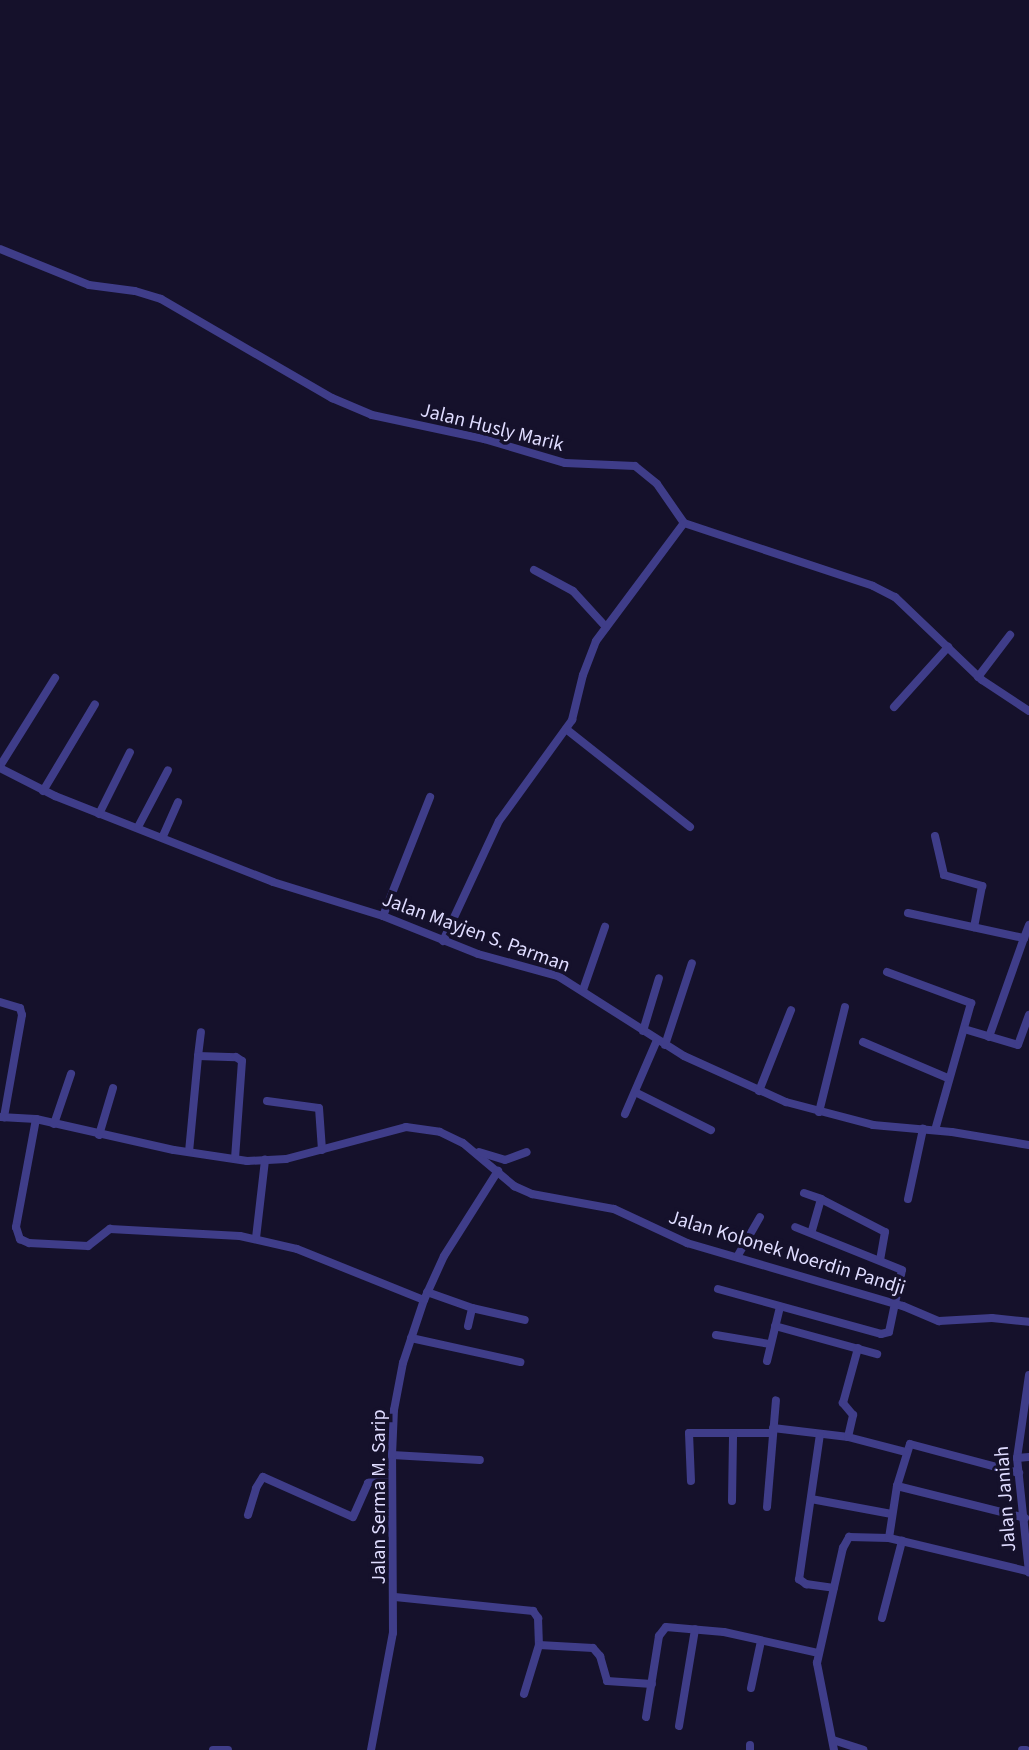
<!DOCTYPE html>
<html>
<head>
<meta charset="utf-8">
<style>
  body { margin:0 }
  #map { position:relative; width:1029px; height:1750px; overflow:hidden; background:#15112b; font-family:"Source Sans 3",sans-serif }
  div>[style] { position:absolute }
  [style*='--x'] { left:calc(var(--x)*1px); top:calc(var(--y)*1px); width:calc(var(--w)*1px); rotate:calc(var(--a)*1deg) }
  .minor>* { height:8px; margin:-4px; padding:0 4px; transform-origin:4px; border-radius:4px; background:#3f3d89 }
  span { translate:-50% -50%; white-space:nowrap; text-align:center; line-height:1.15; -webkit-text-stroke:7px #15112b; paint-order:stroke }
  .street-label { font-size:20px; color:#dfdcff }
</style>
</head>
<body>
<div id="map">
  <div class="minor">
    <div style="--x:0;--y:249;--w:96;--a:22"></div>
    <div style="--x:89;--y:285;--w:46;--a:7.4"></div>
    <div style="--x:135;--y:291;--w:27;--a:17"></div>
    <div style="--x:161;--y:299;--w:198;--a:30.1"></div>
    <div style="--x:332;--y:398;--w:43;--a:23"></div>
    <div style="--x:372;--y:415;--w:115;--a:12.1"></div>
    <div style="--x:484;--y:439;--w:84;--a:16.5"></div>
    <div style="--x:565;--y:463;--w:70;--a:2.5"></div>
    <div style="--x:635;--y:466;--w:28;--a:39"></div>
    <div style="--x:657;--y:484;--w:47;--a:55.3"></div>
    <div style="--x:684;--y:523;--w:199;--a:18.4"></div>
    <div style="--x:873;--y:586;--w:25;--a:27"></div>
    <div style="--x:895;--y:597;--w:120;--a:43.7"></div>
    <div style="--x:982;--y:680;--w:56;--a:33.4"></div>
    <div style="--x:534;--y:570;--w:44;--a:28.3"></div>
    <div style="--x:573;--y:591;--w:49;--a:47.5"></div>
    <div style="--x:978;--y:677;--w:53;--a:-52.7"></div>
    <div style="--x:894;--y:707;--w:81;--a:-48"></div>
    <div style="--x:566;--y:729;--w:158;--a:38.3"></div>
    <div style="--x:0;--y:766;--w:104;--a:-58"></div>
    <div style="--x:0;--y:768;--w:62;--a:27"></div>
    <div style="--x:55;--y:796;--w:234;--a:21.5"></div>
    <div style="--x:273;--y:882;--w:115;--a:17.2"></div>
    <div style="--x:383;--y:916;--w:102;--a:21.8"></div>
    <div style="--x:478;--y:954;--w:83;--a:15.4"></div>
    <div style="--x:558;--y:976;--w:149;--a:32.4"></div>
    <div style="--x:684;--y:1056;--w:112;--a:24.3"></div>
    <div style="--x:786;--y:1102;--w:90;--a:14.8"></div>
    <div style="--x:873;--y:1125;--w:79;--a:5.1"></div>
    <div style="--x:952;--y:1132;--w:78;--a:9.6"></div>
    <div style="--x:43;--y:791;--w:101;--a:-59.1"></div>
    <div style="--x:99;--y:814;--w:69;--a:-63.4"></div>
    <div style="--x:138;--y:827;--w:64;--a:-62.2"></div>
    <div style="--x:163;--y:836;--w:37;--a:-66"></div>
    <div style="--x:935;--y:836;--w:40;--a:77"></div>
    <div style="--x:944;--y:875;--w:40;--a:16"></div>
    <div style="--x:982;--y:886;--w:42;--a:101"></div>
    <div style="--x:908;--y:913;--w:119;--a:12.2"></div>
    <div style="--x:1024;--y:938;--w:105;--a:109.5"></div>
    <div style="--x:383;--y:916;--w:128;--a:-68.4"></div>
    <div style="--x:1024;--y:938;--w:14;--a:-69"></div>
    <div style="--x:443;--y:941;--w:132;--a:-65"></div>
    <div style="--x:499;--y:821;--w:125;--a:-54.1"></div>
    <div style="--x:572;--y:720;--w:46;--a:-76.3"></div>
    <div style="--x:583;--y:675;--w:36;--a:-69"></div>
    <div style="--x:596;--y:641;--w:147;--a:-53.3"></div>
    <div style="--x:887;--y:972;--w:90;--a:20.3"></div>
    <div style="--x:971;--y:1003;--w:132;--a:105.8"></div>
    <div style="--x:583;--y:990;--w:67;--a:-70.8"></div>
    <div style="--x:0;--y:1002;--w:21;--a:17"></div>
    <div style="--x:20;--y:1008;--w:7;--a:74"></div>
    <div style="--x:22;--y:1015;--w:104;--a:100"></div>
    <div style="--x:964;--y:1029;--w:56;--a:16.5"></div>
    <div style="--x:1018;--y:1045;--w:32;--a:-70"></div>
    <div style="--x:643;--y:1031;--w:55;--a:-73.2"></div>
    <div style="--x:863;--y:1042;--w:92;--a:23"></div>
    <div style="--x:665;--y:1045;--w:86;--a:-71.8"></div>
    <div style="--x:198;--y:1056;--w:24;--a:-83"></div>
    <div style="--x:759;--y:1091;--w:87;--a:-68.4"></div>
    <div style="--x:635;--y:1092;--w:85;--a:26.6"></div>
    <div style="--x:267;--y:1101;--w:52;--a:7.7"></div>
    <div style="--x:319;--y:1108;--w:42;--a:85.9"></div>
    <div style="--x:819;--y:1112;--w:108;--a:-76.1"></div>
    <div style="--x:625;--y:1114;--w:81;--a:-66.6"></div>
    <div style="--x:0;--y:1117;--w:36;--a:3"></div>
    <div style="--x:36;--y:1119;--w:141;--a:12.7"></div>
    <div style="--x:174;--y:1150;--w:74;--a:8.6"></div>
    <div style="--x:247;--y:1161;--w:39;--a:-3"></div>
    <div style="--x:286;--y:1159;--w:124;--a:-14.9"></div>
    <div style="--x:406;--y:1127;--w:34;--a:8"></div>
    <div style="--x:440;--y:1132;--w:25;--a:26"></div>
    <div style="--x:463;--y:1143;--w:67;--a:40.1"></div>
    <div style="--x:514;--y:1186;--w:20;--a:24"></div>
    <div style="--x:532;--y:1194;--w:83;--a:10.4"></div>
    <div style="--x:614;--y:1209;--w:81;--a:25"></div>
    <div style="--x:687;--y:1243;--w:225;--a:16.3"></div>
    <div style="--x:903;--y:1306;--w:39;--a:23"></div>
    <div style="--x:939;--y:1321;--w:53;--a:-3.2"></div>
    <div style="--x:992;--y:1318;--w:37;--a:6"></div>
    <div style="--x:36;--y:1119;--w:110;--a:100.5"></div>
    <div style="--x:16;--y:1227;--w:13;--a:72"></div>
    <div style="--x:20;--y:1239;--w:10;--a:24"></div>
    <div style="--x:29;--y:1243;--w:59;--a:2.9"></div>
    <div style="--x:88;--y:1246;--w:28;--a:-38"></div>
    <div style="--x:110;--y:1229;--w:130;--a:3.1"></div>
    <div style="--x:240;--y:1236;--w:58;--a:12.8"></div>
    <div style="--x:297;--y:1249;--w:137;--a:21.9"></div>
    <div style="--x:54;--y:1124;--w:53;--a:-71.2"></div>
    <div style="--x:99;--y:1135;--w:49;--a:-73.4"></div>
    <div style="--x:189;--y:1152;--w:96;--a:-84.6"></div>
    <div style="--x:198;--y:1056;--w:38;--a:2"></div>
    <div style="--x:236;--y:1057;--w:7;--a:34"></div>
    <div style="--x:242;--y:1061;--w:98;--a:94.1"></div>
    <div style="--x:479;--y:1152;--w:27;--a:17"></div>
    <div style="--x:505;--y:1160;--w:23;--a:-20"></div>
    <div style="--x:804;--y:1193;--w:18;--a:19"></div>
    <div style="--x:821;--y:1199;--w:35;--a:106"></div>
    <div style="--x:821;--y:1199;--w:72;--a:27.3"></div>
    <div style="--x:885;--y:1232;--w:28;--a:100"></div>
    <div style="--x:908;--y:1199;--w:72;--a:-77.9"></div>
    <div style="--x:256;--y:1238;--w:79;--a:-83.4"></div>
    <div style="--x:737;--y:1257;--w:46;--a:-60.1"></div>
    <div style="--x:718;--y:1289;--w:169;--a:15.4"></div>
    <div style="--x:881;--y:1334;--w:8;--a:-14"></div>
    <div style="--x:889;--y:1332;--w:63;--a:-78.2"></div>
    <div style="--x:902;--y:1270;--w:115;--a:-158.1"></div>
    <div style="--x:427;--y:1292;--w:48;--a:19.6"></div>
    <div style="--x:472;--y:1308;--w:54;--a:12.8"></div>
    <div style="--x:468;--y:1326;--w:18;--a:-77"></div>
    <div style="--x:775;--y:1326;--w:106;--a:15.4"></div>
    <div style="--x:716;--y:1335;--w:55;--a:9.5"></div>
    <div style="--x:411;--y:1338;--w:112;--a:12.4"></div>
    <div style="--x:767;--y:1361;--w:56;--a:-76.5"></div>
    <div style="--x:1029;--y:1375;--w:84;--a:98.2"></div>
    <div style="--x:1017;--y:1458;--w:115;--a:84"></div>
    <div style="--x:773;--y:1428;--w:76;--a:6.8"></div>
    <div style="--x:848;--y:1437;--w:60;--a:14.5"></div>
    <div style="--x:820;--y:1434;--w:147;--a:98.2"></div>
    <div style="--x:799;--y:1579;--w:9;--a:36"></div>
    <div style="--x:806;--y:1584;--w:28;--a:8"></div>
    <div style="--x:848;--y:1437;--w:23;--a:-77"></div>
    <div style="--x:853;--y:1415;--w:16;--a:-130"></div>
    <div style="--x:843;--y:1403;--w:57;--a:-74.7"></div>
    <div style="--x:392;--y:1455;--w:88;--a:3.3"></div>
    <div style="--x:1017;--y:1458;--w:12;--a:-5"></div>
    <div style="--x:691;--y:1481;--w:48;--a:-92.4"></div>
    <div style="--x:689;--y:1433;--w:84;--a:0"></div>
    <div style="--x:897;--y:1486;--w:132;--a:14"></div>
    <div style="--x:811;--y:1499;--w:82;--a:10.5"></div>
    <div style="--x:732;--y:1501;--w:67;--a:-89.1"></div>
    <div style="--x:767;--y:1507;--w:107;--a:-85.2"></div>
    <div style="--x:248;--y:1515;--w:28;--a:-73"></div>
    <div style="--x:256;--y:1488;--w:13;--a:-58"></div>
    <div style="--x:263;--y:1477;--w:98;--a:24"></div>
    <div style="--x:353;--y:1517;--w:37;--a:-66"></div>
    <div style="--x:368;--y:1483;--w:11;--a:-22"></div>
    <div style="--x:378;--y:1479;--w:14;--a:4"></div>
    <div style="--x:889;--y:1538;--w:53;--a:-81.3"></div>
    <div style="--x:897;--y:1486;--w:44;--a:-72.8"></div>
    <div style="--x:910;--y:1444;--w:113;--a:14.9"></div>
    <div style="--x:395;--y:1597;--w:139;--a:5.8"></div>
    <div style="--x:533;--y:1611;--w:9;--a:54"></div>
    <div style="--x:538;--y:1618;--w:27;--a:88"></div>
    <div style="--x:539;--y:1645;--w:54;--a:3.2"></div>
    <div style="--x:593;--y:1648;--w:11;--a:49"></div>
    <div style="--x:600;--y:1656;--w:26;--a:74"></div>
    <div style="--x:607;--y:1681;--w:45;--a:3.8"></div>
    <div style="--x:882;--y:1618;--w:80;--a:-75.4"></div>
    <div style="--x:751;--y:1688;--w:48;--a:-78"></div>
    <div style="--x:524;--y:1694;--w:51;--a:-73"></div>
    <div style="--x:646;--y:1717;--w:82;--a:-80.9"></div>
    <div style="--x:659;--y:1636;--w:11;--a:-52"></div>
    <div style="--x:666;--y:1627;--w:58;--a:4.9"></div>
    <div style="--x:724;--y:1632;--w:96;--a:12.6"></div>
    <div style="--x:679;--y:1726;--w:98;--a:-80.6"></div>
    <div style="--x:833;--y:1740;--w:32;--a:18"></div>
    <div style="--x:750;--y:1745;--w:5;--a:90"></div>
    <div style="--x:213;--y:1750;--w:15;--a:0"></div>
    <div style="--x:371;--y:1750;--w:119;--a:-79.4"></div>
    <div style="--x:393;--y:1633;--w:178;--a:-90.3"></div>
    <div style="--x:392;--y:1455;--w:45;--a:-87.5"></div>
    <div style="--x:394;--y:1410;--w:48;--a:-79.2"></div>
    <div style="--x:403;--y:1363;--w:66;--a:-71.6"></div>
    <div style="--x:424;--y:1300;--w:48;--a:-65.6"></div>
    <div style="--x:444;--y:1256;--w:101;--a:-57.6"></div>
    <div style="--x:834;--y:1750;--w:89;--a:-101.1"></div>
    <div style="--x:817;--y:1663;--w:118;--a:-77.3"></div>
    <div style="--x:843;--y:1548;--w:13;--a:-61"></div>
    <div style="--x:849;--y:1537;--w:40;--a:1.4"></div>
    <div style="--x:889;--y:1538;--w:141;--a:13.5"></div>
    <div style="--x:1022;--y:1750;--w:4;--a:0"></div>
  </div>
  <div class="street-label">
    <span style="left:492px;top:428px;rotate:14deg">Jalan Husly Marik</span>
    <span style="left:476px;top:933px;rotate:20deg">Jalan Mayjen S. Parman</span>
    <span style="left:787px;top:1253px;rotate:17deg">Jalan Kolonek Noerdin Pandji</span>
    <span style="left:379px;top:1497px;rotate:-90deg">Jalan Serma M. Sarip</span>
    <span style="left:1006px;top:1499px;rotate:-94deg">Jalan Janiah</span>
  </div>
</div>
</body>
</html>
